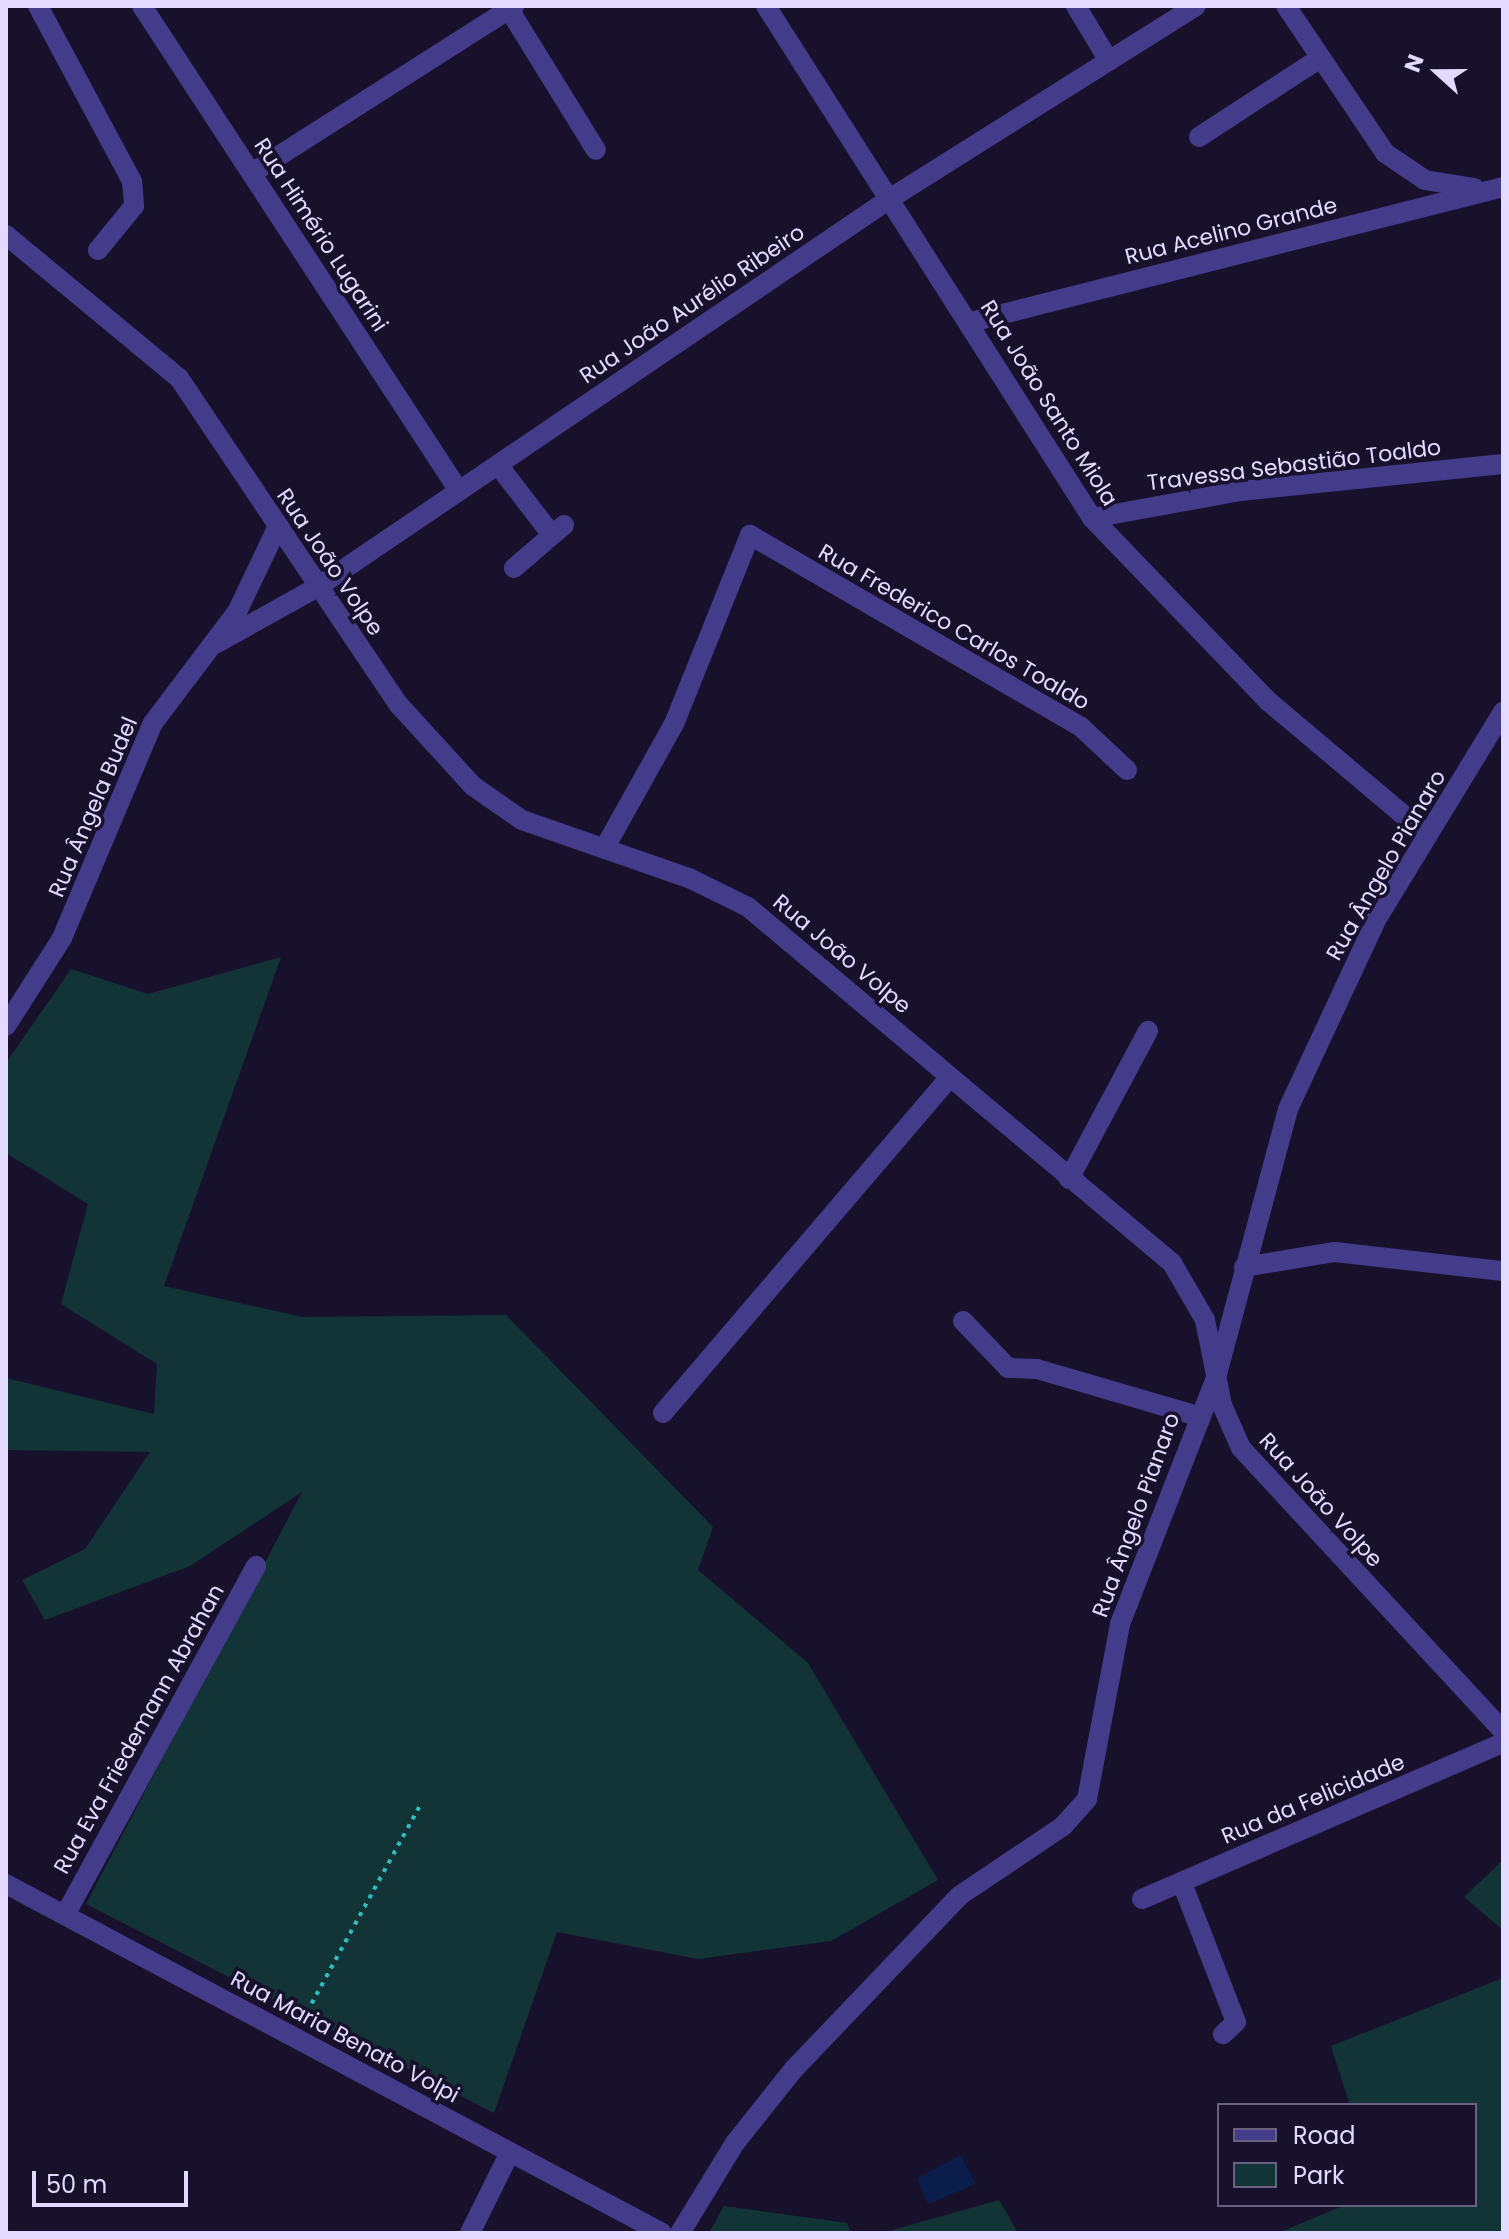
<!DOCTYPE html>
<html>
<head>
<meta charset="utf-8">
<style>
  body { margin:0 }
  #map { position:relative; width:1509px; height:2239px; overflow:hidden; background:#17112b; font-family:Poppins,sans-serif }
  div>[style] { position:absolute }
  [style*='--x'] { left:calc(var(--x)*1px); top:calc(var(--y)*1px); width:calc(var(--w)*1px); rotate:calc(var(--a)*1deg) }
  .green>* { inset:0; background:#133436 }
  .water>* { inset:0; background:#0a1d4b }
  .path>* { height:4px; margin-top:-2px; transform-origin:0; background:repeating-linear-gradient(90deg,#2ebdc0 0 4px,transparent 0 10px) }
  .minor>* { height:20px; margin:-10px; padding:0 10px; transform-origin:10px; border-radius:10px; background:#443b8b }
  span { translate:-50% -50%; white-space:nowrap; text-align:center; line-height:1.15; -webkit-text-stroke:7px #17112b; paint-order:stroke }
  .street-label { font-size:22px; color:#e2dbff }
  .frame { position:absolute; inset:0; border:8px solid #e2dbff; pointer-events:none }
  .legend { position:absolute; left:1217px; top:2103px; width:260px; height:104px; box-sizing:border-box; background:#17112b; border:2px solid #686280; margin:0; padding:10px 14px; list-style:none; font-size:24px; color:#e2dbff }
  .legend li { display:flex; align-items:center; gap:16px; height:40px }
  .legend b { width:40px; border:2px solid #686280 }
  .north { position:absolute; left:1397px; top:32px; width:80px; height:80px; -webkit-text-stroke:6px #17112b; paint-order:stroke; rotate:291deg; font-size:22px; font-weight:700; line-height:32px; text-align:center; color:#e2dbff }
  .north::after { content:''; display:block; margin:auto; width:28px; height:36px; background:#e2dbff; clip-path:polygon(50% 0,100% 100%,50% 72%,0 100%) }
  .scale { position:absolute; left:32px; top:2171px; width:156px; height:36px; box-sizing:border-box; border:4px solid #e2dbff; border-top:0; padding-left:10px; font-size:24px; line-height:28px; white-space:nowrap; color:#e2dbff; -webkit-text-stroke:6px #17112b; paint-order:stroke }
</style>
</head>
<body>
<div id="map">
  <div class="green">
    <div style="clip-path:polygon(281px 957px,164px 1286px,302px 1317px,506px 1315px,713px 1527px,698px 1570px,808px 1663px,938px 1880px,831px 1941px,698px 1959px,557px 1932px,494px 2113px,86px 1904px,302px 1492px,190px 1566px,45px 1620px,22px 1580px,85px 1549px,150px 1452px,6px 1450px,6px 1378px,154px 1414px,157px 1364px,61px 1304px,88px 1204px,6px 1153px,6px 1063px,71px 969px,148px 994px)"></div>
    <div style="clip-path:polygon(1503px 1860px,1503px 1930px,1464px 1897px)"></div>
    <div style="clip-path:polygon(1503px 1978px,1503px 2233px,1278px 2233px,1345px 2205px,1475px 2205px,1475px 2105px,1350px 2105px,1331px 2046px)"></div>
    <div style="clip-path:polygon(999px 2200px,1018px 2233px,892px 2233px,892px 2230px)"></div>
    <div style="clip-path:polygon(724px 2206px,847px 2223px,851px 2233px,709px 2233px)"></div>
  </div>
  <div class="water">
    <div style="clip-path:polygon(961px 2155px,976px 2184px,928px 2204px,917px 2178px)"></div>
  </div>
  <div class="path">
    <div style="--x:302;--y:2021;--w:244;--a:-61.3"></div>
  </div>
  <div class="minor">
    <div style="--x:38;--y:6;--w:199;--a:61.8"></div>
    <div style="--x:132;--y:181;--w:25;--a:85"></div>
    <div style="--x:134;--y:206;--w:57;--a:129.3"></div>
    <div style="--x:142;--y:6;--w:579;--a:56.83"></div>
    <div style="--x:507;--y:6;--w:169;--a:58.3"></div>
    <div style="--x:766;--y:6;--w:607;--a:57.51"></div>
    <div style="--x:1092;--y:518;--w:254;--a:46.1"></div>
    <div style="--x:1268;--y:701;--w:208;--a:40.1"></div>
    <div style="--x:1076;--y:6;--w:64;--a:59"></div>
    <div style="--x:1286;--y:6;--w:177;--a:56"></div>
    <div style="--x:1385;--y:153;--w:48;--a:34"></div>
    <div style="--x:1425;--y:180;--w:50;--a:9.3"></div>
    <div style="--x:1199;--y:137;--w:145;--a:-33.1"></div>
    <div style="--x:252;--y:173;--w:311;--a:-32.5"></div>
    <div style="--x:6;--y:235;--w:224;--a:39.6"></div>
    <div style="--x:179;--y:378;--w:394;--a:56.1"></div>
    <div style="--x:399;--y:705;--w:110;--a:47.6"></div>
    <div style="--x:473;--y:786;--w:60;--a:34.8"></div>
    <div style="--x:522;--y:820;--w:177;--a:19.2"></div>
    <div style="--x:689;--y:878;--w:66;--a:26.2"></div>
    <div style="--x:748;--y:907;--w:554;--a:40.02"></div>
    <div style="--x:1172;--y:1263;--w:66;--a:59.9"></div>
    <div style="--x:1205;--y:1320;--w:87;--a:78.7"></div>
    <div style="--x:1222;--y:1405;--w:47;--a:66.2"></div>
    <div style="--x:1241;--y:1448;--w:386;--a:47.2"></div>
    <div style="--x:971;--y:322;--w:549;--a:-14.24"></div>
    <div style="--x:498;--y:465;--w:88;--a:52.4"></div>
    <div style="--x:1092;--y:518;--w:151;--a:-10.3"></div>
    <div style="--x:1241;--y:491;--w:263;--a:-5.9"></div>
    <div style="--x:514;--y:568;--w:66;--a:-40.7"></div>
    <div style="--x:217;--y:643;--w:113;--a:-29.1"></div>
    <div style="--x:316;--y:588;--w:695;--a:-34.15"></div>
    <div style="--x:891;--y:198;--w:360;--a:-32.2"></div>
    <div style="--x:604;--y:849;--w:143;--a:-60.8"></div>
    <div style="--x:674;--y:724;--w:204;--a:-68.1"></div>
    <div style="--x:750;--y:535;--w:383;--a:30.1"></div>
    <div style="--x:1081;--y:727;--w:63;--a:43.1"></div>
    <div style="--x:6;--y:1026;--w:104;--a:-57.5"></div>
    <div style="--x:62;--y:938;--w:233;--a:-67.1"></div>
    <div style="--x:153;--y:723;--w:139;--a:-52.9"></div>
    <div style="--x:237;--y:612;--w:93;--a:-64.5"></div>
    <div style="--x:1069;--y:1179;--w:168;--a:-61.9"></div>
    <div style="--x:1244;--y:1267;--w:92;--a:-9.4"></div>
    <div style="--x:1335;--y:1252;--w:169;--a:6.5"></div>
    <div style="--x:963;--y:1321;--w:65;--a:46.2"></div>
    <div style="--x:1008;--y:1368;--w:29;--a:2"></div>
    <div style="--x:1037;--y:1369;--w:168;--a:16.3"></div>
    <div style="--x:663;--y:1413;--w:439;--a:-49.5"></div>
    <div style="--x:1182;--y:1883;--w:149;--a:68.8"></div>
    <div style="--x:1236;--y:2022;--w:18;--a:137"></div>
    <div style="--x:6;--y:1884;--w:743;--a:28.01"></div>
    <div style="--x:1142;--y:1899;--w:393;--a:-23.4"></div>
    <div style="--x:65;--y:1915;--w:398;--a:-61.3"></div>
    <div style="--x:470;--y:2233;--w:90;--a:-63.7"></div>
    <div style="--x:680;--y:2233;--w:105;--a:-58.6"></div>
    <div style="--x:735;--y:2143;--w:93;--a:-51.5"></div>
    <div style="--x:793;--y:2070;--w:240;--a:-46.3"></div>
    <div style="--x:959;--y:1896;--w:125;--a:-33.9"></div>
    <div style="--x:1063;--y:1826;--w:36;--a:-48"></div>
    <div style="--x:1087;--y:1799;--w:178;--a:-79.3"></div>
    <div style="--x:1120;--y:1624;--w:264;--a:-68.7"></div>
    <div style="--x:1216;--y:1378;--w:278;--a:-75"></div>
    <div style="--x:1288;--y:1109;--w:208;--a:-65"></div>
    <div style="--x:1376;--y:920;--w:244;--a:-58.6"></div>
  </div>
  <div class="street-label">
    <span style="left:1231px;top:231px;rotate:-14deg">Rua Acelino Grande</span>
    <span style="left:321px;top:235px;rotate:57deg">Rua Himério Lugarini</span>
    <span style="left:692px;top:304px;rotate:-34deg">Rua João Aurélio Ribeiro</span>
    <span style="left:1049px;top:403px;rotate:58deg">Rua João Santo Miola</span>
    <span style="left:1294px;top:465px;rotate:-7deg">Travessa Sebastião Toaldo</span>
    <span style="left:330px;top:562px;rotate:56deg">Rua João Volpe</span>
    <span style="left:954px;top:627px;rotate:30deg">Rua Frederico Carlos Toaldo</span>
    <span style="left:93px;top:807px;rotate:-67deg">Rua Ângela Budel</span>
    <span style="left:1386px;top:865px;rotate:-60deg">Rua Ângelo Pianaro</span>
    <span style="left:842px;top:954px;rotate:40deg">Rua João Volpe</span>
    <span style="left:1321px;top:1500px;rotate:48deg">Rua João Volpe</span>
    <span style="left:1136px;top:1515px;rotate:-70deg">Rua Ângelo Pianaro</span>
    <span style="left:139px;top:1729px;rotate:-61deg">Rua Eva Friedemann Abrahan</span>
    <span style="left:1313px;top:1799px;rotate:-23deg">Rua da Felicidade</span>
    <span style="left:345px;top:2037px;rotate:28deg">Rua Maria Benato Volpi</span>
  </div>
  <div class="frame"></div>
  <ul class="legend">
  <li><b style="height:10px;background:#443b8b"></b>Road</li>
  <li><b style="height:22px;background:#133436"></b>Park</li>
  </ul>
  <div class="north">N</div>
  <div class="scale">50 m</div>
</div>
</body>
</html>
